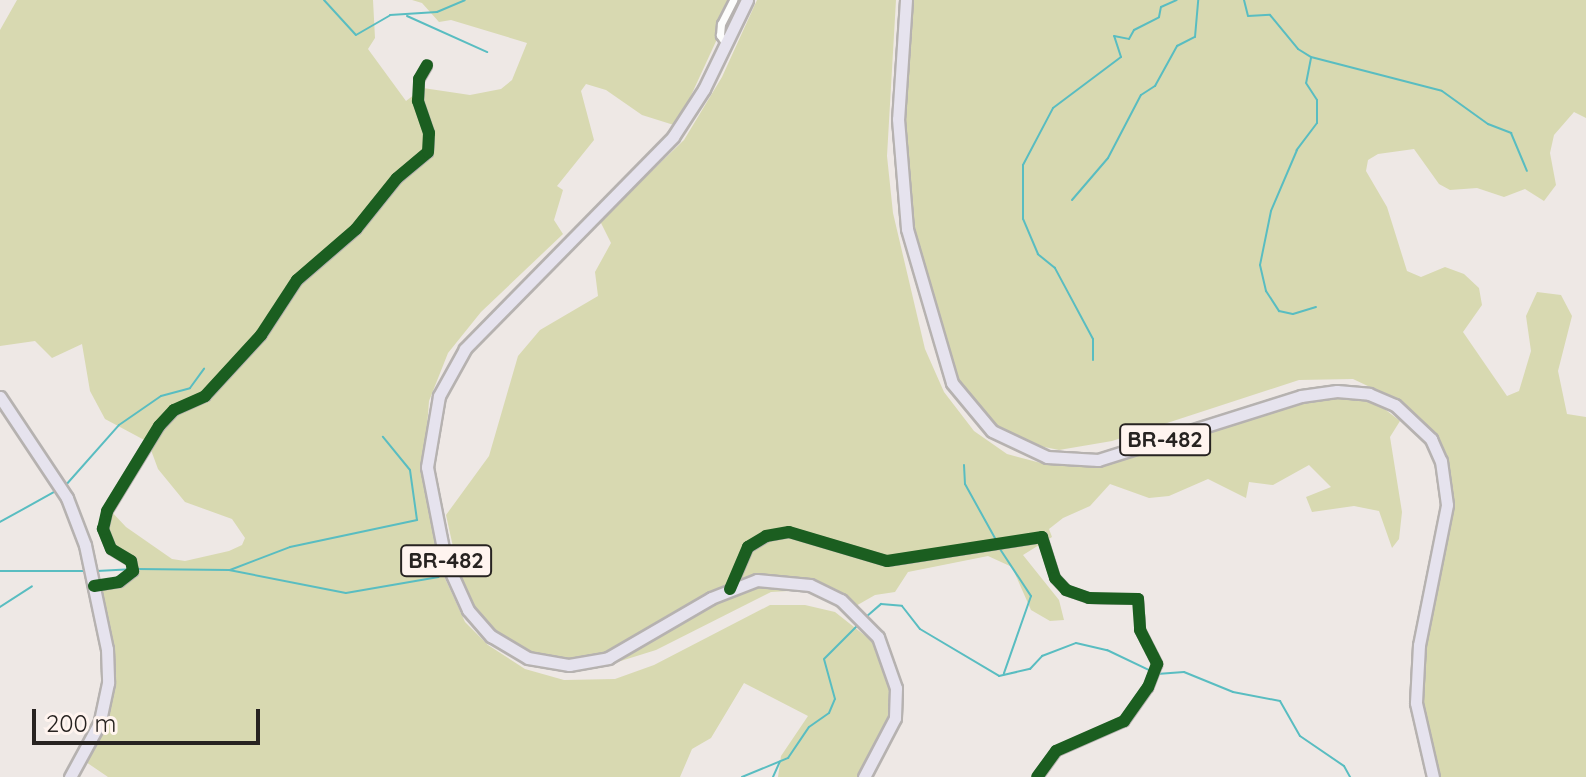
<!DOCTYPE html>
<html>
<head>
<meta charset="utf-8">
<style>
  body { margin:0 }
  #map { position:relative; width:1586px; height:777px; overflow:hidden; background:#eee8e5; font-family:Quicksand,sans-serif }
  div>[style] { position:absolute }
  [style*='--x'] { left:calc(var(--x)*1px); top:calc(var(--y)*1px); width:calc(var(--w)*1px); rotate:calc(var(--a)*1deg) }
  .green>* { inset:0; background:#d8d9b1 }
  .stream>* { height:2px; margin:-1px; padding:0 1px; transform-origin:1px; border-radius:1px; background:#59bdc1 }
  .roads { filter:drop-shadow(2px 0 #b6b2b0) drop-shadow(-2px 0 #b6b2b0) drop-shadow(0 2px #b6b2b0) drop-shadow(0 -2px #b6b2b0) }
  .minor>* { height:7px; margin:-3.5px; padding:0 3.5px; transform-origin:3.5px; border-radius:3.5px; background:#fcfcfb }
  .trunk>* { height:11px; margin:-5.5px; padding:0 5.5px; transform-origin:5.5px; border-radius:5.5px; background:#e6e3ee }
  .cycleway>* { height:12px; margin:-6px; padding:0 6px; transform-origin:6px; border-radius:6px; background:#1b5e20 }
  span { translate:-50% -50%; white-space:nowrap; text-align:center; line-height:1.15; -webkit-text-stroke:6px #fff4ef; paint-order:stroke }
  .shield-label span { padding:2px 6px; background:#fff4ef; border:2px solid; border-radius:6px; -webkit-text-stroke-width:0 }
  .shield-label { font-size:22px; color:#272321; font-weight:700 }
  .scale { position:absolute; left:32px; top:709px; width:228px; height:36px; box-sizing:border-box; border:4px solid #272321; border-top:0; padding-left:10px; font-size:24px; line-height:28px; white-space:nowrap; color:#272321; -webkit-text-stroke:6px #fff4ef; paint-order:stroke }
</style>
</head>
<body>
<div id="map">
  <div class="green">
    <div style="clip-path:polygon(17px 0,373px 0,375px 38px,368px 49px,406px 101px,423px 88px,470px 95px,501px 89px,512px 80px,527px 43px,451px 20px,439px 22px,422px 3px,412px 0,735px 0,677px 126px,642px 115px,606px 90px,586px 84px,581px 91px,594px 140px,557px 186px,563px 190px,554px 220px,563px 234px,481px 312px,448px 353px,429px 401px,425px 453px,443px 574px,465px 622px,488px 645px,525px 669px,564px 680px,615px 679px,654px 665px,770px 605px,805px 605px,835px 612px,873px 642px,895px 694px,886px 736px,859px 777px,778px 777px,781px 756px,808px 716px,744px 683px,711px 738px,692px 749px,680px 777px,108px 777px,86px 762px,112px 691px,114px 661px,101px 588px,121px 583px,130px 569px,104px 542px,109px 509px,126px 527px,172px 559px,185px 561px,229px 551px,242px 545px,245px 538px,232px 519px,185px 502px,158px 469px,148px 442px,105px 419px,90px 391px,82px 344px,52px 358px,35px 341px,0 346px,0 30px)"></div>
    <div style="clip-path:polygon(757px 0,896px 0,887px 156px,893px 213px,925px 349px,944px 392px,974px 431px,1007px 454px,1041px 463px,1078px 462px,1308px 391px,1373px 400px,1400px 421px,1390px 437px,1402px 512px,1399px 539px,1392px 548px,1379px 511px,1354px 506px,1312px 512px,1306px 497px,1331px 487px,1309px 465px,1273px 485px,1249px 482px,1246px 498px,1208px 479px,1169px 496px,1149px 498px,1110px 484px,1090px 506px,1063px 518px,1049px 529px,1052px 537px,1023px 555px,1059px 600px,1064px 620px,1050px 621px,1031px 610px,1012px 567px,988px 556px,908px 572px,895px 592px,875px 595px,854px 607px,807px 590px,771px 592px,656px 650px,595px 669px,560px 667px,493px 631px,463px 592px,446px 515px,489px 456px,518px 356px,540px 330px,598px 296px,595px 272px,611px 243px,600px 221px,684px 140px,722px 77px)"></div>
    <div style="clip-path:polygon(910px 0,1586px 0,1586px 118px,1574px 112px,1554px 135px,1550px 153px,1556px 185px,1544px 201px,1525px 189px,1504px 197px,1477px 188px,1450px 190px,1439px 184px,1414px 149px,1378px 154px,1368px 160px,1366px 171px,1387px 207px,1407px 271px,1421px 277px,1445px 267px,1464px 274px,1479px 288px,1482px 305px,1463px 332px,1507px 396px,1519px 391px,1531px 351px,1526px 316px,1537px 292px,1561px 295px,1572px 316px,1558px 371px,1567px 414px,1586px 417px,1586px 777px,1438px 777px,1424px 735px,1418px 673px,1446px 522px,1439px 457px,1408px 411px,1389px 396px,1353px 379px,1299px 380px,1112px 441px,1059px 450px,1025px 443px,986px 423px,953px 383px,901px 192px)"></div>
  </div>
  <div class="stream">
    <div style="--x:324;--y:0;--w:47;--a:47.6"></div>
    <div style="--x:356;--y:35;--w:39;--a:-30"></div>
    <div style="--x:390;--y:15;--w:47;--a:-3.7"></div>
    <div style="--x:437;--y:12;--w:30;--a:-23"></div>
    <div style="--x:1244;--y:0;--w:16;--a:76"></div>
    <div style="--x:1248;--y:16;--w:22;--a:-3"></div>
    <div style="--x:1270;--y:15;--w:44;--a:50.5"></div>
    <div style="--x:1298;--y:49;--w:15;--a:32"></div>
    <div style="--x:1311;--y:57;--w:135;--a:14.5"></div>
    <div style="--x:1442;--y:91;--w:57;--a:35.7"></div>
    <div style="--x:1488;--y:124;--w:25;--a:21"></div>
    <div style="--x:1511;--y:133;--w:41;--a:67.2"></div>
    <div style="--x:407;--y:16;--w:88;--a:24.2"></div>
    <div style="--x:1311;--y:58;--w:25;--a:101"></div>
    <div style="--x:1306;--y:83;--w:20;--a:57"></div>
    <div style="--x:1317;--y:100;--w:23;--a:90"></div>
    <div style="--x:1317;--y:123;--w:34;--a:127"></div>
    <div style="--x:1297;--y:150;--w:66;--a:113.1"></div>
    <div style="--x:1271;--y:211;--w:55;--a:101.5"></div>
    <div style="--x:1260;--y:265;--w:27;--a:77"></div>
    <div style="--x:1266;--y:291;--w:24;--a:57"></div>
    <div style="--x:1279;--y:311;--w:14;--a:12"></div>
    <div style="--x:1293;--y:314;--w:24;--a:-17"></div>
    <div style="--x:1072;--y:200;--w:55;--a:-49.4"></div>
    <div style="--x:1108;--y:158;--w:71;--a:-62.4"></div>
    <div style="--x:1141;--y:95;--w:17;--a:-33"></div>
    <div style="--x:1155;--y:86;--w:46;--a:-61.2"></div>
    <div style="--x:1177;--y:46;--w:20;--a:-27"></div>
    <div style="--x:1195;--y:37;--w:37;--a:-85"></div>
    <div style="--x:1093;--y:360;--w:21;--a:-90"></div>
    <div style="--x:1093;--y:339;--w:81;--a:-118.2"></div>
    <div style="--x:1055;--y:268;--w:22;--a:-141"></div>
    <div style="--x:1038;--y:254;--w:38;--a:-113"></div>
    <div style="--x:1023;--y:219;--w:54;--a:-90"></div>
    <div style="--x:1023;--y:165;--w:64;--a:-62.2"></div>
    <div style="--x:1053;--y:108;--w:85;--a:-36.9"></div>
    <div style="--x:1121;--y:57;--w:22;--a:-108"></div>
    <div style="--x:1114;--y:36;--w:15;--a:11"></div>
    <div style="--x:1129;--y:39;--w:10;--a:-61"></div>
    <div style="--x:1134;--y:30;--w:28;--a:-27"></div>
    <div style="--x:1159;--y:17;--w:10;--a:-79"></div>
    <div style="--x:1161;--y:7;--w:17;--a:-24"></div>
    <div style="--x:964;--y:465;--w:19;--a:87"></div>
    <div style="--x:965;--y:484;--w:64;--a:61"></div>
    <div style="--x:65;--y:486;--w:81;--a:-48.5"></div>
    <div style="--x:119;--y:425;--w:51;--a:-34.6"></div>
    <div style="--x:161;--y:396;--w:30;--a:-15"></div>
    <div style="--x:190;--y:388;--w:24;--a:-54"></div>
    <div style="--x:0;--y:522;--w:64;--a:-29"></div>
    <div style="--x:998;--y:546;--w:60;--a:56.6"></div>
    <div style="--x:1031;--y:596;--w:82;--a:109.3"></div>
    <div style="--x:137;--y:569;--w:92;--a:0.6"></div>
    <div style="--x:229;--y:570;--w:119;--a:11.1"></div>
    <div style="--x:346;--y:593;--w:94;--a:-9.8"></div>
    <div style="--x:230;--y:570;--w:64;--a:-21"></div>
    <div style="--x:290;--y:547;--w:130;--a:-12"></div>
    <div style="--x:417;--y:520;--w:50;--a:-98"></div>
    <div style="--x:410;--y:470;--w:43;--a:-129.3"></div>
    <div style="--x:0;--y:571;--w:87;--a:0"></div>
    <div style="--x:97;--y:571;--w:33;--a:-3"></div>
    <div style="--x:0;--y:607;--w:38;--a:-33"></div>
    <div style="--x:866;--y:617;--w:20;--a:-41"></div>
    <div style="--x:881;--y:604;--w:21;--a:5"></div>
    <div style="--x:902;--y:606;--w:29;--a:52"></div>
    <div style="--x:920;--y:629;--w:92;--a:30.7"></div>
    <div style="--x:999;--y:676;--w:32;--a:-13"></div>
    <div style="--x:1030;--y:669;--w:18;--a:-47"></div>
    <div style="--x:1042;--y:656;--w:36;--a:-21"></div>
    <div style="--x:1076;--y:643;--w:32;--a:13"></div>
    <div style="--x:1107;--y:650;--w:49;--a:25.5"></div>
    <div style="--x:1157;--y:674;--w:27;--a:-4"></div>
    <div style="--x:1184;--y:672;--w:53;--a:22.2"></div>
    <div style="--x:1233;--y:692;--w:48;--a:10.8"></div>
    <div style="--x:1280;--y:701;--w:40;--a:60.3"></div>
    <div style="--x:1300;--y:736;--w:53;--a:34.3"></div>
    <div style="--x:1344;--y:766;--w:13;--a:61"></div>
    <div style="--x:742;--y:777;--w:50;--a:-22.4"></div>
    <div style="--x:788;--y:758;--w:37;--a:-56"></div>
    <div style="--x:809;--y:727;--w:24;--a:-35"></div>
    <div style="--x:829;--y:713;--w:15;--a:-67"></div>
    <div style="--x:835;--y:699;--w:41;--a:-105.4"></div>
    <div style="--x:824;--y:659;--w:48;--a:-45"></div>
    <div style="--x:773;--y:777;--w:17;--a:-66"></div>
  </div>
  <div class="roads">
    <div class="minor">
      <div style="--x:726;--y:44;--w:11;--a:-124"></div>
      <div style="--x:720;--y:35;--w:11;--a:-85"></div>
      <div style="--x:721;--y:24;--w:27;--a:-63"></div>
      <div style="--x:94;--y:586;--w:25;--a:-9"></div>
      <div style="--x:119;--y:582;--w:18;--a:-38"></div>
      <div style="--x:133;--y:571;--w:10;--a:-101"></div>
      <div style="--x:131;--y:561;--w:23;--a:-149"></div>
      <div style="--x:111;--y:549;--w:22;--a:-112"></div>
      <div style="--x:103;--y:529;--w:18;--a:-77"></div>
      <div style="--x:107;--y:511;--w:100;--a:-58.5"></div>
      <div style="--x:159;--y:426;--w:22;--a:-47"></div>
      <div style="--x:174;--y:410;--w:34;--a:-24"></div>
      <div style="--x:205;--y:396;--w:83;--a:-47.4"></div>
      <div style="--x:261;--y:335;--w:66;--a:-56.8"></div>
      <div style="--x:297;--y:280;--w:78;--a:-40.8"></div>
      <div style="--x:356;--y:229;--w:65;--a:-51.2"></div>
      <div style="--x:397;--y:178;--w:40;--a:-40"></div>
      <div style="--x:428;--y:152;--w:19;--a:-87"></div>
      <div style="--x:429;--y:133;--w:34;--a:-109"></div>
      <div style="--x:418;--y:101;--w:22;--a:-87"></div>
      <div style="--x:419;--y:79;--w:16;--a:-60"></div>
      <div style="--x:730;--y:589;--w:46;--a:-66.8"></div>
      <div style="--x:748;--y:547;--w:21;--a:-31"></div>
      <div style="--x:766;--y:536;--w:23;--a:-10"></div>
      <div style="--x:789;--y:532;--w:102;--a:16.5"></div>
      <div style="--x:887;--y:561;--w:157;--a:-8.8"></div>
      <div style="--x:1042;--y:537;--w:43;--a:72.4"></div>
      <div style="--x:1055;--y:578;--w:16;--a:47"></div>
      <div style="--x:1066;--y:590;--w:24;--a:19"></div>
      <div style="--x:1089;--y:598;--w:49;--a:1.2"></div>
      <div style="--x:1138;--y:599;--w:31;--a:86"></div>
      <div style="--x:1140;--y:630;--w:38;--a:63"></div>
      <div style="--x:1157;--y:664;--w:25;--a:111"></div>
      <div style="--x:1148;--y:687;--w:42;--a:125.2"></div>
      <div style="--x:1124;--y:721;--w:74;--a:156.2"></div>
      <div style="--x:1056;--y:751;--w:32;--a:126"></div>
    </div>
    <div class="trunk">
      <div style="--x:747;--y:0;--w:99;--a:115.8"></div>
      <div style="--x:704;--y:89;--w:57;--a:122.9"></div>
      <div style="--x:673;--y:137;--w:297;--a:134.5"></div>
      <div style="--x:465;--y:349;--w:54;--a:119"></div>
      <div style="--x:439;--y:396;--w:72;--a:99.6"></div>
      <div style="--x:427;--y:467;--w:94;--a:78.9"></div>
      <div style="--x:445;--y:559;--w:56;--a:65.7"></div>
      <div style="--x:468;--y:610;--w:35;--a:49"></div>
      <div style="--x:491;--y:636;--w:43;--a:30.7"></div>
      <div style="--x:528;--y:658;--w:42;--a:9.7"></div>
      <div style="--x:569;--y:665;--w:40;--a:-10"></div>
      <div style="--x:608;--y:658;--w:119;--a:-30.2"></div>
      <div style="--x:711;--y:598;--w:49;--a:-21.4"></div>
      <div style="--x:757;--y:580;--w:53;--a:5.4"></div>
      <div style="--x:810;--y:585;--w:34;--a:26"></div>
      <div style="--x:841;--y:600;--w:52;--a:45"></div>
      <div style="--x:878;--y:637;--w:54;--a:70.6"></div>
      <div style="--x:896;--y:688;--w:30;--a:92"></div>
      <div style="--x:895;--y:718;--w:67;--a:117.7"></div>
      <div style="--x:906;--y:0;--w:119;--a:93.8"></div>
      <div style="--x:898;--y:119;--w:110;--a:85.3"></div>
      <div style="--x:907;--y:229;--w:160;--a:73.7"></div>
      <div style="--x:952;--y:383;--w:62;--a:50.2"></div>
      <div style="--x:992;--y:431;--w:61;--a:25.3"></div>
      <div style="--x:1047;--y:457;--w:51;--a:3.4"></div>
      <div style="--x:1098;--y:460;--w:213;--a:-17.5"></div>
      <div style="--x:1301;--y:396;--w:36;--a:-8"></div>
      <div style="--x:1337;--y:391;--w:32;--a:5"></div>
      <div style="--x:1369;--y:394;--w:28;--a:23"></div>
      <div style="--x:1395;--y:405;--w:50;--a:43.4"></div>
      <div style="--x:1431;--y:439;--w:24;--a:66"></div>
      <div style="--x:1441;--y:461;--w:44;--a:82.2"></div>
      <div style="--x:1447;--y:505;--w:143;--a:101.3"></div>
      <div style="--x:1419;--y:645;--w:58;--a:93"></div>
      <div style="--x:1416;--y:703;--w:76;--a:77.1"></div>
      <div style="--x:0;--y:397;--w:121;--a:56.4"></div>
      <div style="--x:67;--y:498;--w:50;--a:69"></div>
      <div style="--x:85;--y:545;--w:106;--a:78.1"></div>
      <div style="--x:107;--y:649;--w:34;--a:88"></div>
      <div style="--x:108;--y:683;--w:40;--a:102"></div>
      <div style="--x:100;--y:722;--w:63;--a:118.6"></div>
    </div>
  </div>
  <div class="cycleway">
    <div style="--x:94;--y:586;--w:25;--a:-9"></div>
    <div style="--x:119;--y:582;--w:18;--a:-38"></div>
    <div style="--x:133;--y:571;--w:10;--a:-101"></div>
    <div style="--x:131;--y:561;--w:23;--a:-149"></div>
    <div style="--x:111;--y:549;--w:22;--a:-112"></div>
    <div style="--x:103;--y:529;--w:18;--a:-77"></div>
    <div style="--x:107;--y:511;--w:100;--a:-58.5"></div>
    <div style="--x:159;--y:426;--w:22;--a:-47"></div>
    <div style="--x:174;--y:410;--w:34;--a:-24"></div>
    <div style="--x:205;--y:396;--w:83;--a:-47.4"></div>
    <div style="--x:261;--y:335;--w:66;--a:-56.8"></div>
    <div style="--x:297;--y:280;--w:78;--a:-40.8"></div>
    <div style="--x:356;--y:229;--w:65;--a:-51.2"></div>
    <div style="--x:397;--y:178;--w:40;--a:-40"></div>
    <div style="--x:428;--y:152;--w:19;--a:-87"></div>
    <div style="--x:429;--y:133;--w:34;--a:-109"></div>
    <div style="--x:418;--y:101;--w:22;--a:-87"></div>
    <div style="--x:419;--y:79;--w:16;--a:-60"></div>
    <div style="--x:730;--y:589;--w:46;--a:-66.8"></div>
    <div style="--x:748;--y:547;--w:21;--a:-31"></div>
    <div style="--x:766;--y:536;--w:23;--a:-10"></div>
    <div style="--x:789;--y:532;--w:102;--a:16.5"></div>
    <div style="--x:887;--y:561;--w:157;--a:-8.8"></div>
    <div style="--x:1042;--y:537;--w:43;--a:72.4"></div>
    <div style="--x:1055;--y:578;--w:16;--a:47"></div>
    <div style="--x:1066;--y:590;--w:24;--a:19"></div>
    <div style="--x:1089;--y:598;--w:49;--a:1.2"></div>
    <div style="--x:1138;--y:599;--w:31;--a:86"></div>
    <div style="--x:1140;--y:630;--w:38;--a:63"></div>
    <div style="--x:1157;--y:664;--w:25;--a:111"></div>
    <div style="--x:1148;--y:687;--w:42;--a:125.2"></div>
    <div style="--x:1124;--y:721;--w:74;--a:156.2"></div>
    <div style="--x:1056;--y:751;--w:32;--a:126"></div>
  </div>
  <div class="shield-label">
    <span style="left:1165px;top:440px">BR-482</span>
    <span style="left:446px;top:561px">BR-482</span>
  </div>
  <div class="scale">200 m</div>
</div>
</body>
</html>
